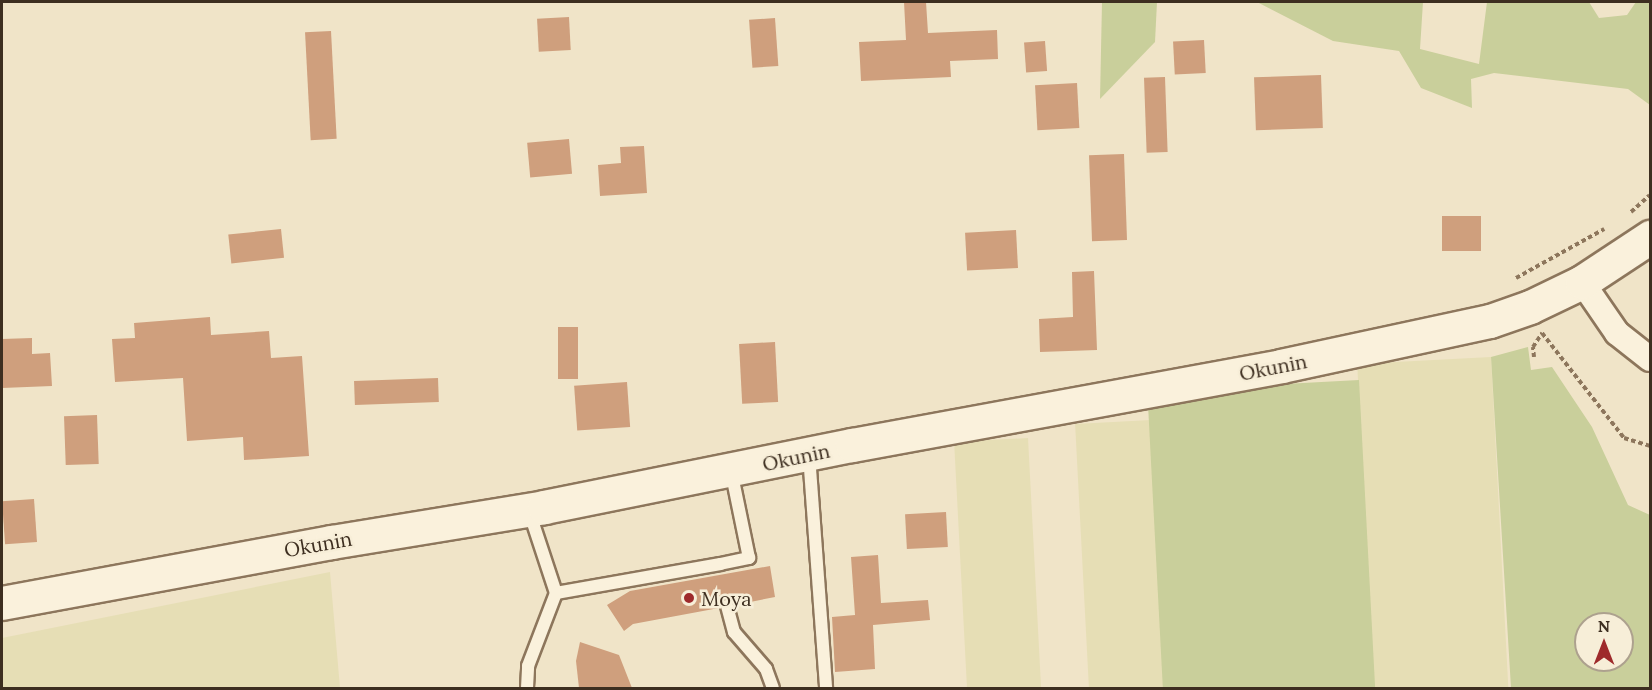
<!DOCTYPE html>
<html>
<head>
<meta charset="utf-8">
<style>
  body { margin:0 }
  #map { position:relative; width:1652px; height:690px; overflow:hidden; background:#f0e4c8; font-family:Lora,serif }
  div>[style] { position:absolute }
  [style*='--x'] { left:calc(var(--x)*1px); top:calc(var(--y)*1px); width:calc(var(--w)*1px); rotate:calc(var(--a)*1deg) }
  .farmland>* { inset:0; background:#e6deb5; transform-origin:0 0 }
  .green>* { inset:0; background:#c9cf9b; transform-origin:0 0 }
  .building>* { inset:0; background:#cf9f7d; transform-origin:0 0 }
  .path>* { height:4px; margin-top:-2px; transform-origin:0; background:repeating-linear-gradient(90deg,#8d765c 0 4.5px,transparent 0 7.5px) }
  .roads { filter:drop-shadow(2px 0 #8d765c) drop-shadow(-2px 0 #8d765c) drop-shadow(0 2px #8d765c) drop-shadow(0 -2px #8d765c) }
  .service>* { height:12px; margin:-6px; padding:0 6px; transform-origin:6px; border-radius:6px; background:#faf1dc }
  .minor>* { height:24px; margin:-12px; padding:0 12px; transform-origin:12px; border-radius:12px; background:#faf1dc }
  .secondary>* { height:33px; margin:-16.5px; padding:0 16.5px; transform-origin:16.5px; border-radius:16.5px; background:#faf1dc }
  .dots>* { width:16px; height:16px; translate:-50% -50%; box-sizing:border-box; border:3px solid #f7eed8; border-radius:50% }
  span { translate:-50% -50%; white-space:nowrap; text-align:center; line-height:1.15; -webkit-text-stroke:5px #f7eed8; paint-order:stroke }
  .street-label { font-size:20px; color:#3d2e20 }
  .poi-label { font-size:20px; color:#3d2e20 }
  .left { translate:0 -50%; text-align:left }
  .frame { position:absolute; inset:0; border:3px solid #3d2e20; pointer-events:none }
  .north { position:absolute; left:1574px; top:612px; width:60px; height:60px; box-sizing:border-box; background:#f7eed8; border:2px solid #ada18e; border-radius:50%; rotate:0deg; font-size:16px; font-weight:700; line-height:24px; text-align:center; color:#3d2e20 }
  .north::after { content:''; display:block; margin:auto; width:21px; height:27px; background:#9e2a2b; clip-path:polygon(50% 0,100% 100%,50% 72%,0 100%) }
</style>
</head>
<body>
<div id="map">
  <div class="farmland">
    <div style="left:1491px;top:357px;width:332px;height:134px;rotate:87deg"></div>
    <div style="left:1151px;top:420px;width:268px;height:76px;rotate:87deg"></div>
    <div style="left:1028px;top:438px;width:250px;height:74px;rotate:87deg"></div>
    <div style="clip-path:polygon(330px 572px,340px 688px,2px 688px,2px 638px)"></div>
  </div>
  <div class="green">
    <div style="clip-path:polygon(1102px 2px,1157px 2px,1155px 42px,1100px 99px)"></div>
    <div style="clip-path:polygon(1257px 2px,1423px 2px,1420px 49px,1479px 64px,1487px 2px,1589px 2px,1599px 18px,1627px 15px,1636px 2px,1650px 2px,1650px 105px,1628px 89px,1494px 73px,1471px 79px,1472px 108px,1421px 88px,1399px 51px,1333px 41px)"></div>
    <div style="clip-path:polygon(evenodd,1528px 347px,1531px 370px,1552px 367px,1592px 427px,1628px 505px,1650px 515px,1650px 688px,1511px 688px,1491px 357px,1528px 347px,1586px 624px,1622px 624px,1622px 660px,1586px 660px,1586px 624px)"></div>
    <div style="left:1359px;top:380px;width:309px;height:212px;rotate:87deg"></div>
  </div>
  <div class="building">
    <div style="clip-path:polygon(904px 2px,926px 2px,928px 33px,997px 30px,998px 59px,950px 61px,951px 77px,861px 81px,859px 42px,906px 40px)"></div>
    <div style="left:569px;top:17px;width:33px;height:32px;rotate:87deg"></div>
    <div style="left:775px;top:18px;width:48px;height:26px;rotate:86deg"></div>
    <div style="left:331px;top:31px;width:108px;height:26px;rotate:87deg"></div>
    <div style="left:1204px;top:40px;width:33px;height:31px;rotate:87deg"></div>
    <div style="left:1045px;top:41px;width:30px;height:21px;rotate:86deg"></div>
    <div style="left:1321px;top:75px;width:53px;height:67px;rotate:88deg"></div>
    <div style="left:1165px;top:77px;width:75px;height:21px;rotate:88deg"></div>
    <div style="left:1077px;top:83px;width:45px;height:42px;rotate:87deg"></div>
    <div style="left:569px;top:139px;width:35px;height:42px;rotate:85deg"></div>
    <div style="clip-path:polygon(644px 146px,647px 193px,600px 196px,598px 165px,621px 163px,620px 147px)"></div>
    <div style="left:1124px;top:154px;width:86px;height:35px;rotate:88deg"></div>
    <div style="left:1481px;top:216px;width:35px;height:39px;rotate:90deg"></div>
    <div style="left:281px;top:229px;width:29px;height:53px;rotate:84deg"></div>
    <div style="left:1016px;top:230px;width:38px;height:51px;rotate:87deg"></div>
    <div style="clip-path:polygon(1094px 271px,1097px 350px,1040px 352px,1039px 319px,1073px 317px,1072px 272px)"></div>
    <div style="clip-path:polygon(210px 317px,211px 335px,269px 331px,271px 358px,302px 356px,309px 456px,244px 460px,243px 437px,187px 441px,183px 378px,115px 382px,112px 339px,135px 338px,134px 323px)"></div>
    <div style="left:558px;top:327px;width:20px;height:52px"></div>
    <div style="clip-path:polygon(32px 338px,32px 354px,50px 353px,52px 386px,2px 388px,2px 339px)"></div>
    <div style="left:775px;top:342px;width:60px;height:36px;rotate:87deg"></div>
    <div style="left:438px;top:378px;width:24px;height:84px;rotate:88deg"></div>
    <div style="left:627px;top:382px;width:45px;height:53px;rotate:86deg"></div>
    <div style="left:97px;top:415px;width:49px;height:33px;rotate:88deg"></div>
    <div style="left:34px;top:499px;width:43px;height:32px;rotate:86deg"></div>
    <div style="left:946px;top:512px;width:35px;height:41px;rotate:87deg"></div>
    <div style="clip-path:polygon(878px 555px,881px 603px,928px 600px,930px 620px,873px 625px,875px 669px,835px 672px,832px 617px,855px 615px,851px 557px)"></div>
    <div style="clip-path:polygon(770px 566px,775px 597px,735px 605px,725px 598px,719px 608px,633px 624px,624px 631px,607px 605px,630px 591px)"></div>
    <div style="clip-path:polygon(580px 642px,619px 655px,632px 688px,579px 688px,576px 661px)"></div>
  </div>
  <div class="path">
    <div style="--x:1631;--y:212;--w:25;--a:-42"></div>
    <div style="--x:1516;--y:278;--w:101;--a:-29.1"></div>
    <div style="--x:1534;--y:357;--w:10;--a:-96"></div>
    <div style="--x:1533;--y:347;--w:17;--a:-57"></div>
    <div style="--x:1542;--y:333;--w:133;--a:52"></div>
    <div style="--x:1624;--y:438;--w:27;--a:17"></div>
  </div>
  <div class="roads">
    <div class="service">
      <div style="--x:809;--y:455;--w:234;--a:85.8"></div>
      <div style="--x:529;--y:511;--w:86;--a:71.8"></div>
      <div style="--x:556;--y:593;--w:167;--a:-10"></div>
      <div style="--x:720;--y:564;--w:30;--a:-12"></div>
      <div style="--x:749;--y:558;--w:90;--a:-101.6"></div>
      <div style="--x:727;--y:606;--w:27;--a:75"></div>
      <div style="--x:734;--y:632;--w:49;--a:49.1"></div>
      <div style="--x:766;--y:669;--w:20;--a:70"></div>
      <div style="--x:527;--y:688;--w:22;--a:-87"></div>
      <div style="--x:528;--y:666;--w:78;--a:-69"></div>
    </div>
    <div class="minor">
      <div style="--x:1582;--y:282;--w:62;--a:55.5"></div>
      <div style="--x:1617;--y:333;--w:42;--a:38.2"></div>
    </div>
    <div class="secondary">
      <div style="--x:2;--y:603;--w:335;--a:-10.5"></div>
      <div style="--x:331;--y:542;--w:216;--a:-9.3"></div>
      <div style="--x:544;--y:507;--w:314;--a:-11.4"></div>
      <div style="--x:852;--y:445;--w:436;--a:-10.4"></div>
      <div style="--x:1281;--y:366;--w:214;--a:-12.2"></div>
      <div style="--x:1490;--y:321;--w:42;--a:-19.3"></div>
      <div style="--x:1530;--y:307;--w:58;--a:-25.7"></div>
      <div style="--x:1582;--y:282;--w:82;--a:-33.5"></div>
    </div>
  </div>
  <div class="dots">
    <div style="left:689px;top:598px;background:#9e2a2b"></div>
  </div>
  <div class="street-label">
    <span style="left:1273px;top:367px;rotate:-11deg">Okunin</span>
    <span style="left:796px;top:457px;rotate:-12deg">Okunin</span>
    <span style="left:318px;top:544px;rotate:-10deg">Okunin</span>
  </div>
  <div class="poi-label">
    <span class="left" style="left:701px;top:598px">Moya</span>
  </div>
  <div class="frame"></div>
  <div class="north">N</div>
</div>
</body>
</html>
